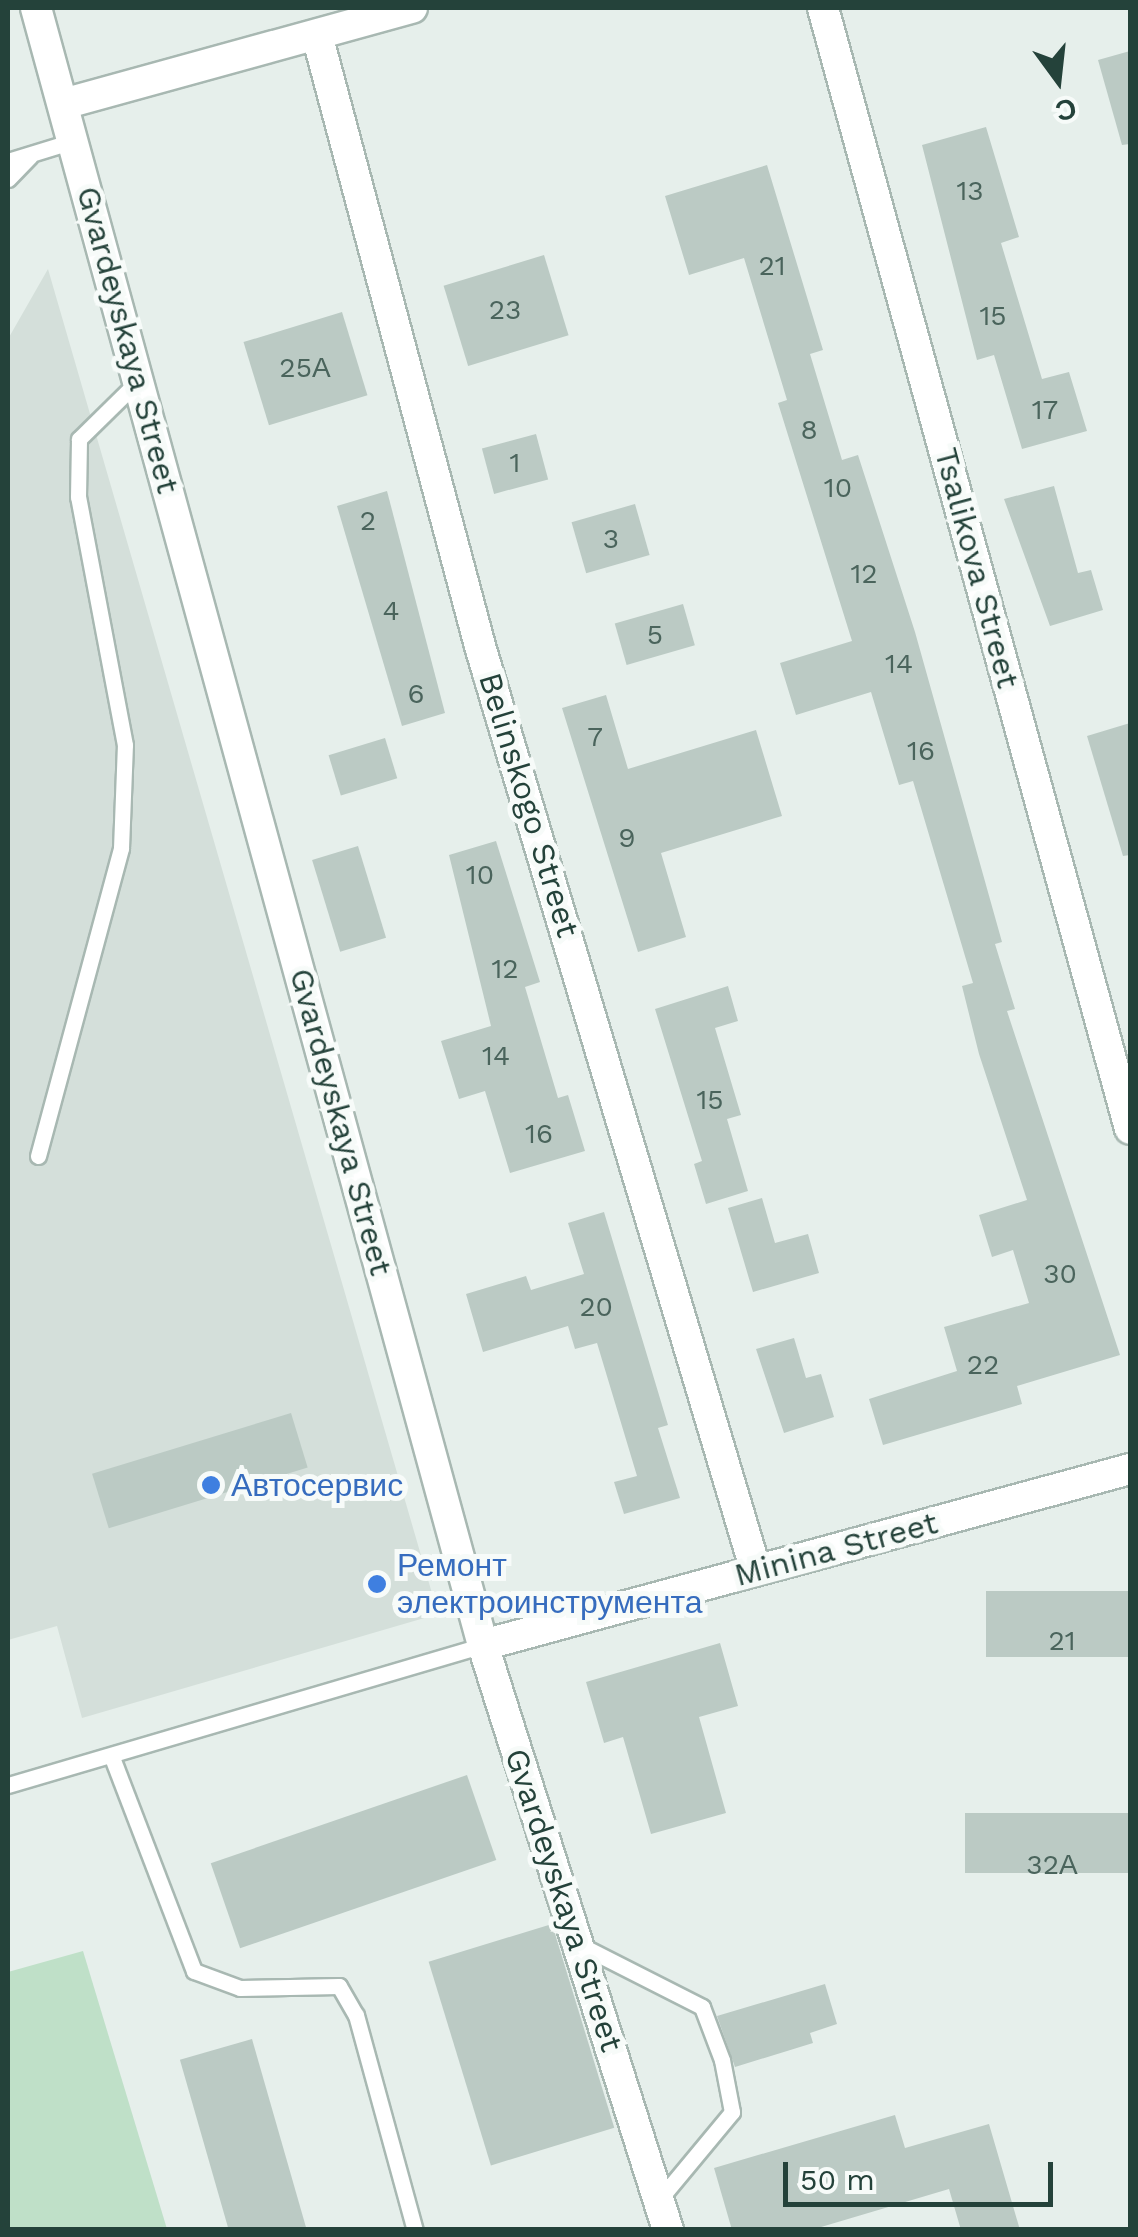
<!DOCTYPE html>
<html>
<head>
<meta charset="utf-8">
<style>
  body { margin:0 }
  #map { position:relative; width:1138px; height:2237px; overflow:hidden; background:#e6efeb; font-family:"Work Sans",sans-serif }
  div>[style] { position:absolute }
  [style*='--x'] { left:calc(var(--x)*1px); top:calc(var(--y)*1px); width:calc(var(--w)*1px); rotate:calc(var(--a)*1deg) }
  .built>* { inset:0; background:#d4dfda }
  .green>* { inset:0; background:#bfe0c8 }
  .building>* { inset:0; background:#bbcac4; transform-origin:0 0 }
  .roads { filter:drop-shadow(2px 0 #a8b8b2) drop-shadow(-2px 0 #a8b8b2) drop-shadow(0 2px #a8b8b2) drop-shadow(0 -2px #a8b8b2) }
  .lane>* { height:15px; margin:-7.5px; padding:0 7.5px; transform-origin:7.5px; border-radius:7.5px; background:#fff }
  .street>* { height:30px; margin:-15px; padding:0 15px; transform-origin:15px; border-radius:15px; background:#fff }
  .secondary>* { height:30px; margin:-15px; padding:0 15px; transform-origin:15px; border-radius:15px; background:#fff }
  .dots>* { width:28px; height:28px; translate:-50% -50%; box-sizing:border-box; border:5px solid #f7fbf9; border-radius:50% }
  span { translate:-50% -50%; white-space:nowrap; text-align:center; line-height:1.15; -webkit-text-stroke:10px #f7fbf9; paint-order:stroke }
  .number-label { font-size:28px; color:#4a645c }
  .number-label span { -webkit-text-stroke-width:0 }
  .street-label { font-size:32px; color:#24423a }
  .shop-label { font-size:32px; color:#366cbe }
  .left { translate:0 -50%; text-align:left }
  .frame { position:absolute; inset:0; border:10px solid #24423a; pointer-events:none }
  .north { position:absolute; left:1008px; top:30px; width:100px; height:100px; -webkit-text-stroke:8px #f7fbf9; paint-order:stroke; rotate:165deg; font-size:28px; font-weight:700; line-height:40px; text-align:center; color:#24423a }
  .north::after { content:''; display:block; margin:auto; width:35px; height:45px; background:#24423a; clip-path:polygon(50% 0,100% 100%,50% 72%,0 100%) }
  .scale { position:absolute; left:783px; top:2162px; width:270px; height:45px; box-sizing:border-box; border:5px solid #24423a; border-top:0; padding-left:12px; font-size:30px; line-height:35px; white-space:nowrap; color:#24423a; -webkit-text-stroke:8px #f7fbf9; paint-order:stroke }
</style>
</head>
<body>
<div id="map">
  <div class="built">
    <div style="clip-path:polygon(48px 269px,438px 1614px,82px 1718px,57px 1626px,8px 1640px,8px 339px)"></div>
  </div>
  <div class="green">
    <div style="clip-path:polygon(83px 1951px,167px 2229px,8px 2229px,8px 1972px)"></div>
  </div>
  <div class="building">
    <div style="clip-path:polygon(1130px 51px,1130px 144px,1122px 145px,1098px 60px)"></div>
    <div style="clip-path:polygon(986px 127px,1019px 237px,1001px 243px,1042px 379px,1069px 372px,1087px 431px,1022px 449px,994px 355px,977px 360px,922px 145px)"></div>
    <div style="clip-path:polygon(767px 165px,823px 350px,810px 354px,842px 460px,858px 455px,915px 632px,1002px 942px,995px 944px,1015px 1009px,1007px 1011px,1120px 1355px,1017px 1386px,1022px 1404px,883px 1445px,869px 1399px,957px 1371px,944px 1327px,1029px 1303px,1013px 1250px,992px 1257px,979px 1215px,1027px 1200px,979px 1054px,962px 986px,973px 983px,913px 781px,899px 785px,871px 692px,796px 715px,780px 663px,852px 641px,778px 403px,787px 400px,744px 258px,689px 275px,665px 196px)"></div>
    <div style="left:544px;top:255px;width:84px;height:105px;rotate:73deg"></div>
    <div style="left:342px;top:312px;width:87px;height:103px;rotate:73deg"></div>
    <div style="left:536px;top:434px;width:47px;height:56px;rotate:75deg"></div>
    <div style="clip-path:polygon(1054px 486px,1078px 573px,1091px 570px,1103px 610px,1050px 626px,1004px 499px)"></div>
    <div style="clip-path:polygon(387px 491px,445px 713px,402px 726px,337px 506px)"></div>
    <div style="left:635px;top:504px;width:53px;height:66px;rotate:74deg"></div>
    <div style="left:683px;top:604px;width:43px;height:71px;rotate:74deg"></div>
    <div style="clip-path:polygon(606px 695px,628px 769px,756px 730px,782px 816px,661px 853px,686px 937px,638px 952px,562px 708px)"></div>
    <div style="clip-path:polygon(1130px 723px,1130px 855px,1123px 856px,1087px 736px)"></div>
    <div style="left:385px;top:738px;width:42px;height:59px;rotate:73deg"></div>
    <div style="clip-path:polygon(496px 841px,540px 982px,525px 987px,558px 1098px,568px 1095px,585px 1151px,510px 1173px,485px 1091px,459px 1099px,441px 1041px,491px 1026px,449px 855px)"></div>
    <div style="left:358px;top:846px;width:96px;height:48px;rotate:73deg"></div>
    <div style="clip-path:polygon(728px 986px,738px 1021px,715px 1028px,741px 1115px,727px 1119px,748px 1191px,706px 1204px,694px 1164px,702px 1161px,655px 1009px)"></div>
    <div style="clip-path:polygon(762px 1198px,775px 1243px,808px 1234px,819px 1273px,753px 1292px,728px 1208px)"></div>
    <div style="clip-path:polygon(604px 1212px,668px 1425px,658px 1428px,680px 1498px,624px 1514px,614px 1482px,637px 1476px,597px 1343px,575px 1349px,568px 1326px,483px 1352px,466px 1294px,526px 1276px,531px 1290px,584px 1274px,568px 1223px)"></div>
    <div style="clip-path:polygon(794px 1338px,806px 1378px,821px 1374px,834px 1417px,784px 1433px,756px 1349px)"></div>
    <div style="left:291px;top:1413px;width:57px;height:208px;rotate:73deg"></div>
    <div style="left:1130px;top:1591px;width:66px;height:144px;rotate:90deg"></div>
    <div style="clip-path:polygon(720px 1643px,738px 1706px,699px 1717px,726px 1813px,651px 1834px,623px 1737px,604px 1743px,586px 1682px)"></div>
    <div style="left:467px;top:1775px;width:90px;height:271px;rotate:71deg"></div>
    <div style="left:1130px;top:1813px;width:60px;height:165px;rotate:90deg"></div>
    <div style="left:552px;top:1924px;width:213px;height:129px;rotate:73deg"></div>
    <div style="clip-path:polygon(825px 1984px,837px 2024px,810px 2033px,813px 2043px,735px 2067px,717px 2016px)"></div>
    <div style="left:252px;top:2039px;width:198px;height:75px;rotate:74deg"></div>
    <div style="clip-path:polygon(895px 2115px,905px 2148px,989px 2124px,1020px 2230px,961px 2230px,949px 2189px,811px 2230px,732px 2230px,714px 2168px)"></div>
  </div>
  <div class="roads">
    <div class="lane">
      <div style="--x:8;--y:161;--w:68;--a:-17.1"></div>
      <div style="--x:8;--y:179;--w:32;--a:-46"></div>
      <div style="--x:38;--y:1156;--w:319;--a:-74.9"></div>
      <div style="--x:121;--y:848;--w:103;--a:-87.8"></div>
      <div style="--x:125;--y:745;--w:252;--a:-100.7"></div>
      <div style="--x:78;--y:497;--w:58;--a:-89"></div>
      <div style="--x:79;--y:439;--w:84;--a:-44.5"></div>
      <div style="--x:113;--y:1760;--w:226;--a:69"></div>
      <div style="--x:194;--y:1971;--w:49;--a:20.3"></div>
      <div style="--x:240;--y:1988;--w:99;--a:-1.2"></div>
      <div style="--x:339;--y:1986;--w:34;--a:60"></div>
      <div style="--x:356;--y:2015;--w:223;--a:74.7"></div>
      <div style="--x:8;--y:1785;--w:495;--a:-16.4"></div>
      <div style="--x:580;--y:1945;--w:137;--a:26.9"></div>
      <div style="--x:702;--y:2007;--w:57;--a:69.3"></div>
      <div style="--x:722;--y:2060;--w:53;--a:79.1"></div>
      <div style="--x:732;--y:2112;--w:114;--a:129.7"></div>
    </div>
    <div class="street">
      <div style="--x:823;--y:8;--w:1162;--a:74.68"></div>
      <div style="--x:317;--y:35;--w:632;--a:75.06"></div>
      <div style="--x:480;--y:646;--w:965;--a:73.39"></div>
      <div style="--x:63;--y:104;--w:362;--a:-15.4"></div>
    </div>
    <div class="secondary">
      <div style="--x:36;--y:8;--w:1697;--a:74.73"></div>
      <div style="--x:483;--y:1645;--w:614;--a:72.45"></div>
      <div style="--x:483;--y:1645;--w:671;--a:-15.22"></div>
    </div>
  </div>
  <div class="dots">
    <div style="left:211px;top:1485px;background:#3f7fe0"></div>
    <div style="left:377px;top:1584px;background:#3f7fe0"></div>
  </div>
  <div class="number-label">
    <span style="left:970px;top:191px">13</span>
    <span style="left:772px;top:266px">21</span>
    <span style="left:505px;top:310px">23</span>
    <span style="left:993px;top:316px">15</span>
    <span style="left:305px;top:368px">25А</span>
    <span style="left:1045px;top:410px">17</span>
    <span style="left:809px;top:430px">8</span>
    <span style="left:515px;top:463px">1</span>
    <span style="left:838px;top:488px">10</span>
    <span style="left:368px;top:521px">2</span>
    <span style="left:611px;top:539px">3</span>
    <span style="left:864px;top:574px">12</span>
    <span style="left:391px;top:611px">4</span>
    <span style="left:655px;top:635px">5</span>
    <span style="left:899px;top:664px">14</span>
    <span style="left:416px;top:694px">6</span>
    <span style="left:595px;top:737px">7</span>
    <span style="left:921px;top:751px">16</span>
    <span style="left:627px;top:838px">9</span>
    <span style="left:480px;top:875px">10</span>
    <span style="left:505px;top:969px">12</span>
    <span style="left:496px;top:1056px">14</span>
    <span style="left:710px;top:1100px">15</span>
    <span style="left:539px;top:1134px">16</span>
    <span style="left:1060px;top:1274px">30</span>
    <span style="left:596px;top:1307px">20</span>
    <span style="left:983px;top:1365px">22</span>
    <span style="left:1062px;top:1641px">21</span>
    <span style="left:1052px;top:1865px">32А</span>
  </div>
  <div class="street-label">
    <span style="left:128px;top:340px;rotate:75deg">Gvardeyskaya Street</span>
    <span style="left:977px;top:568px;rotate:75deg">Tsalikova Street</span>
    <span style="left:529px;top:805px;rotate:73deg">Belinskogo Street</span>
    <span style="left:341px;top:1122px;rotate:75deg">Gvardeyskaya Street</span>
    <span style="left:836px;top:1549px;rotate:-15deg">Minina Street</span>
    <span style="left:564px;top:1900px;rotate:72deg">Gvardeyskaya Street</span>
  </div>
  <div class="shop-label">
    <span class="left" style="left:231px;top:1485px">Автосервис</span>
    <span class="left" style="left:397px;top:1584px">Ремонт<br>электроинструмента</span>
  </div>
  <div class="frame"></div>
  <div class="north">С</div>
  <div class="scale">50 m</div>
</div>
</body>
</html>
